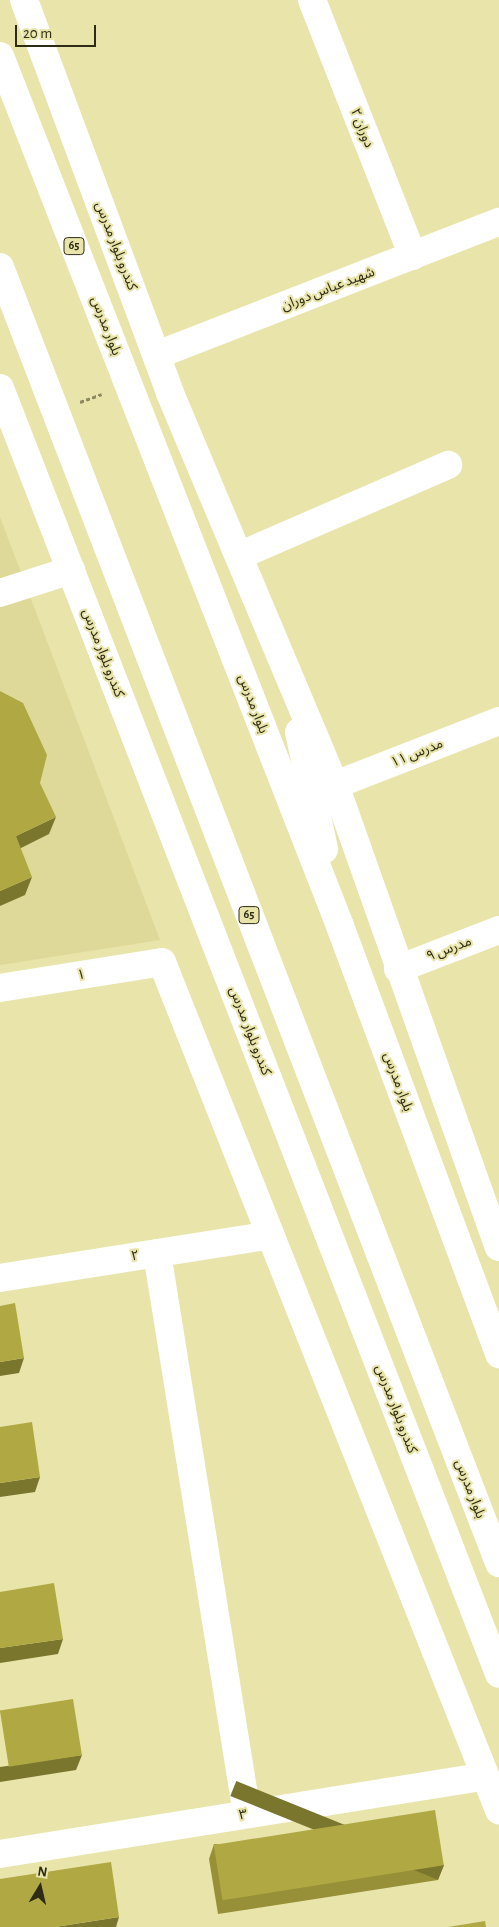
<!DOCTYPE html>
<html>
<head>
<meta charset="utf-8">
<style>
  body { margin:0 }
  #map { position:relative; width:499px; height:1927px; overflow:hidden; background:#e8e4aa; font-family:"Alegreya Sans","Noto Sans Arabic",sans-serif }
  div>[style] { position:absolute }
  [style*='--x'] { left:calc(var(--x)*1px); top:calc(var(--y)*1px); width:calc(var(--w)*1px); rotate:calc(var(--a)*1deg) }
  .built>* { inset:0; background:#ded998 }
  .path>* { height:3px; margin-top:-1.5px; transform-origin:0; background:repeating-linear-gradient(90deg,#8d8a62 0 4px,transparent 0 6.5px) }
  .minor>* { height:28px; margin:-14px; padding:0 14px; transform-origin:14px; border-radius:14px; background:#fff }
  .major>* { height:28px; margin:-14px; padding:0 14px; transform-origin:14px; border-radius:14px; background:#fff }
  .wall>* { inset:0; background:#979039 }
  .shaded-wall>* { inset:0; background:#7b762e; transform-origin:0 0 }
  .building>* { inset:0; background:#b0a842; transform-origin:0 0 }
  span { translate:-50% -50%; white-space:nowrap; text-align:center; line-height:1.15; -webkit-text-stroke:4px #e8e4aa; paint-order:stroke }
  .shield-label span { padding:1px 4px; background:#e8e4aa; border:1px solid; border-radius:4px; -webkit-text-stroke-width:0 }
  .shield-label { font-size:12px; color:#2e2c16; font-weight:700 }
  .street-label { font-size:14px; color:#2e2c16 }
  .north { position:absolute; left:15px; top:1862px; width:50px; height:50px; -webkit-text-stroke:4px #e8e4aa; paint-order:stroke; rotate:9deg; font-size:14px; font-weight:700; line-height:20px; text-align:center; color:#2e2c16 }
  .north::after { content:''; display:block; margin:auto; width:18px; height:22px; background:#2e2c16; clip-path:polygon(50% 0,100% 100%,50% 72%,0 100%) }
  .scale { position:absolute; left:15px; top:25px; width:81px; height:22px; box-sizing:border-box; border:2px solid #2e2c16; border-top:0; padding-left:6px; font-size:15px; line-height:18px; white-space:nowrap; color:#2e2c16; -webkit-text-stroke:4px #e8e4aa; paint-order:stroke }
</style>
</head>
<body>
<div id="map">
  <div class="built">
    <div style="clip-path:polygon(0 517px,160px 940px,0 965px)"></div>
  </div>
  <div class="path">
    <div style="--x:80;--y:402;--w:23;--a:-20"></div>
  </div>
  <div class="minor">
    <div style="--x:312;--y:0;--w:275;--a:68.5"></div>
    <div style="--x:241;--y:555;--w:226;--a:-23.5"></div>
    <div style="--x:0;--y:593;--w:75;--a:-17.9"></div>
    <div style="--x:335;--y:785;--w:176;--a:-21.3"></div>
    <div style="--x:398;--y:969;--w:108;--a:-21.1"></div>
    <div style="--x:0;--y:988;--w:164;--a:-9.1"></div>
    <div style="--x:162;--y:962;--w:913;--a:68.33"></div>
    <div style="--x:157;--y:1253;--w:568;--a:80.89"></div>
    <div style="--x:0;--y:1278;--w:274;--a:-9"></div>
    <div style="--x:0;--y:1854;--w:491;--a:-9.1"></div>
  </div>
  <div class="major">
    <div style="--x:24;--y:0;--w:419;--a:69.6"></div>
    <div style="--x:170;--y:393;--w:425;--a:67.2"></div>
    <div style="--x:335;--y:785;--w:490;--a:70.5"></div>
    <div style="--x:0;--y:56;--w:934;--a:68.65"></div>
    <div style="--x:340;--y:926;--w:457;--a:69.6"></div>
    <div style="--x:0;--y:267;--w:1389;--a:68.94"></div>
    <div style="--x:157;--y:355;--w:367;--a:-21.3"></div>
    <div style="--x:0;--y:388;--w:1379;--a:68.79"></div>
    <div style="--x:299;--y:732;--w:120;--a:77.9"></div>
  </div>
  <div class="wall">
    <div style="clip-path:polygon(214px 1844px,444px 1865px,438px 1880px,218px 1914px,209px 1859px)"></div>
  </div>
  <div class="shaded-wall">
    <div style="clip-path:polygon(56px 817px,49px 834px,9px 854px,16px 836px)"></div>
    <div style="clip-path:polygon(32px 877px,25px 895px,0 906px,0 891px)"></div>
    <div style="clip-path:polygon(24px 1358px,19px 1373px,0 1376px,0 1362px)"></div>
    <div style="clip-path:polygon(40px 1477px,35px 1492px,0 1497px,0 1483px)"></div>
    <div style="clip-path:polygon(63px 1639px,58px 1654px,0 1663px,0 1648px)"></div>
    <div style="clip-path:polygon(82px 1755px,76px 1770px,0 1782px,0 1767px)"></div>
    <div style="left:444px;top:1865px;width:16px;height:224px;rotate:112deg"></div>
    <div style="clip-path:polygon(119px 1917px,116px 1927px,55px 1927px)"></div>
  </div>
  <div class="building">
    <div style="clip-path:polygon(0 691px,23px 703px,47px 755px,40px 783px,56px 817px,16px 836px,32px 877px,0 891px)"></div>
    <div style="clip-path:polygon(15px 1303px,24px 1358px,0 1362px,0 1306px)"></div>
    <div style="clip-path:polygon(32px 1422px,40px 1477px,0 1483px,0 1427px)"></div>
    <div style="clip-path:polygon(54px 1583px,63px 1639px,0 1648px,0 1592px)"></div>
    <div style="left:73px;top:1699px;width:57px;height:74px;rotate:81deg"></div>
    <div style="left:435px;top:1810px;width:56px;height:224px;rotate:81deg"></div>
    <div style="clip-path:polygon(111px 1862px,119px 1917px,55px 1927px,0 1927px,0 1879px)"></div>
    <div style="clip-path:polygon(485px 1921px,486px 1927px,448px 1927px)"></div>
  </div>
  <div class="shield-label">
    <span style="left:74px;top:246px">65</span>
    <span style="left:249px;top:915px">65</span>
  </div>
  <div class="street-label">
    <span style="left:362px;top:128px;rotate:68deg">دوران ۲</span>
    <span style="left:116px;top:246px;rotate:69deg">کندرو بلوار مدرس</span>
    <span style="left:328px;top:289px;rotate:-21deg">شهید عباس دوران</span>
    <span style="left:106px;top:326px;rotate:69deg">بلوار مدرس</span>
    <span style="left:103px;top:653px;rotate:69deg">کندرو بلوار مدرس</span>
    <span style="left:253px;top:704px;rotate:69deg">بلوار مدرس</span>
    <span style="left:417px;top:753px;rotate:-22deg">مدرس ۱۱</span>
    <span style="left:449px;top:949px;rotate:-21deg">مدرس ۹</span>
    <span style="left:81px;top:975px;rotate:-9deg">۱</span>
    <span style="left:250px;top:1031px;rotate:69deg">کندرو بلوار مدرس</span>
    <span style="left:398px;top:1082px;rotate:70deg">بلوار مدرس</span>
    <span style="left:135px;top:1256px;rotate:-9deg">۲</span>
    <span style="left:396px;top:1409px;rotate:69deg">کندرو بلوار مدرس</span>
    <span style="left:470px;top:1489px;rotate:69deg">بلوار مدرس</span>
    <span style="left:243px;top:1815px;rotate:-9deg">۳</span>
  </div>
  <div class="north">N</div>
  <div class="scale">20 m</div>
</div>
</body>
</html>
